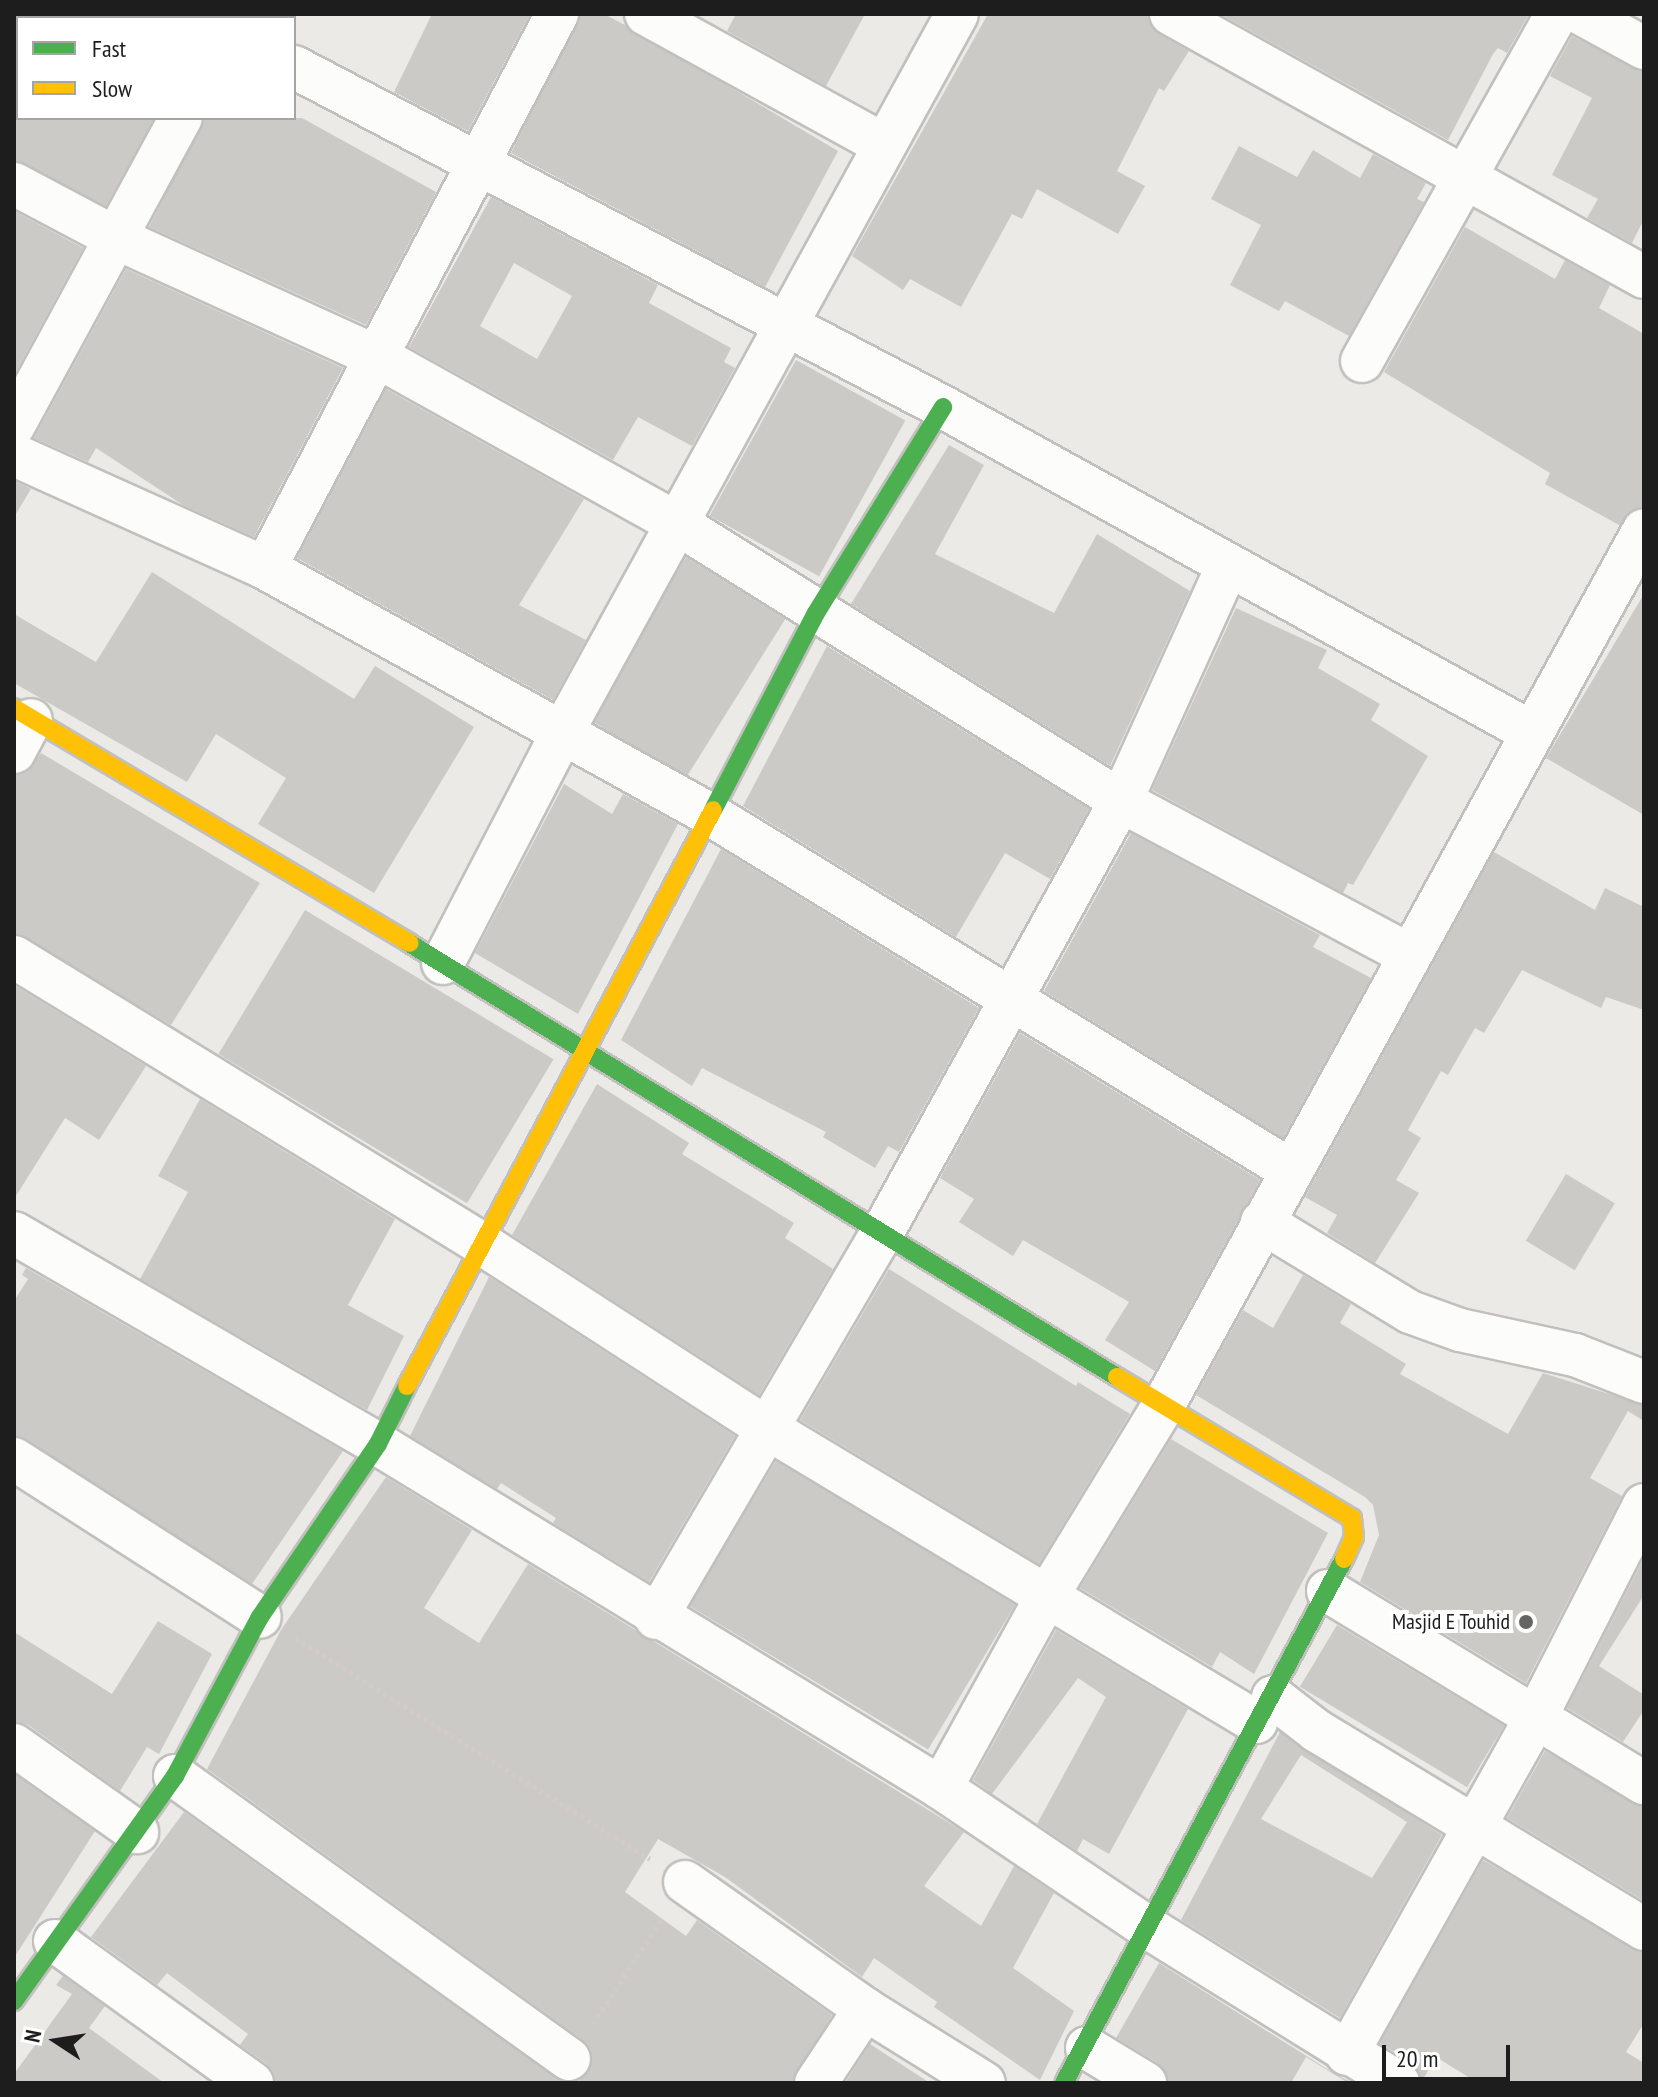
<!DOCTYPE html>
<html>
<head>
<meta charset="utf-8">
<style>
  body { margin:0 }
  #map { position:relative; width:1658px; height:2097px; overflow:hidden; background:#ebeae6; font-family:"PT Sans Narrow",sans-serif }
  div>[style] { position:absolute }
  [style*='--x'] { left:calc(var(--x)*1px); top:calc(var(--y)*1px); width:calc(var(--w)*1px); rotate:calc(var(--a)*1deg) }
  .building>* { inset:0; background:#cccac7; transform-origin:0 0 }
  .path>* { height:5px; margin-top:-2.5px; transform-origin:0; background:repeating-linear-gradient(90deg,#d4cac7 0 4px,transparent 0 8px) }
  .roads { filter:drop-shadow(2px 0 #c1c0be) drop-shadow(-2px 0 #c1c0be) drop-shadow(0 2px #c1c0be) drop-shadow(0 -2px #c1c0be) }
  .street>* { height:42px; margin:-21px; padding:0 21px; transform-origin:21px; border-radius:21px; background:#fcfcfb }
  .fast>* { height:18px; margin:-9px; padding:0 9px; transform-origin:9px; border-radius:9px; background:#4caf50 }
  .slow>* { height:18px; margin:-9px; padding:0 9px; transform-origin:9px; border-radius:9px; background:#ffc107 }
  .dots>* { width:22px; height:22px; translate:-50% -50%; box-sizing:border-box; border:4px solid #fff; border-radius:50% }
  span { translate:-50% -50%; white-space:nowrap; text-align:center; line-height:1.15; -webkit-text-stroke:8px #fff; paint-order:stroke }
  .poi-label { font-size:22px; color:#1d1d1d }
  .right { translate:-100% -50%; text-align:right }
  .frame { position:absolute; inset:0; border:16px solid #1d1d1d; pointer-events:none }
  .legend { position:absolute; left:16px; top:16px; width:280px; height:104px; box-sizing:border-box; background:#fff; border:2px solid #a5a5a5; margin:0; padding:10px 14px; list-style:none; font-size:24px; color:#1d1d1d }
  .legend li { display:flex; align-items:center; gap:16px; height:40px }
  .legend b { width:40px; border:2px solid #a5a5a5 }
  .north { position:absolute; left:16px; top:2001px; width:80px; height:80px; -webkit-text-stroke:6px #fff; paint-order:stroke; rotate:282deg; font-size:22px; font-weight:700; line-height:32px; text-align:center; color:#1d1d1d }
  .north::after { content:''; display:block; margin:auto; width:28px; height:36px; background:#1d1d1d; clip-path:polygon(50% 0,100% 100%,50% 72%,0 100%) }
  .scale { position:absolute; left:1382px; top:2045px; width:128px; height:36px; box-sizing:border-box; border:4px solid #1d1d1d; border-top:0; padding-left:10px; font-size:24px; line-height:28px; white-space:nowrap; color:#1d1d1d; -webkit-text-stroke:6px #fff; paint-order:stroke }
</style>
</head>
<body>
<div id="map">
  <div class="building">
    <div style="clip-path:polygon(432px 14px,530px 14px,468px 131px,394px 92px)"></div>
    <div style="clip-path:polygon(581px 14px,604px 14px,625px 25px,838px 151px,765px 287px,511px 153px)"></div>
    <div style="clip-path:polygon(736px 14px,865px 14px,826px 86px,727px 31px)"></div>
    <div style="clip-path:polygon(988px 14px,1147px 14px,1159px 34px,1189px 51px,1164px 91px,1159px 88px,1117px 171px,1145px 186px,1118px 234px,1037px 189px,1022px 219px,1012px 214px,961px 307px,910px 279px,903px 290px,852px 256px)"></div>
    <div style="clip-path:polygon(1220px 14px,1529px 14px,1507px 53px,1498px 48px,1493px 54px,1448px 140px)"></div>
    <div style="clip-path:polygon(1572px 36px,1644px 72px,1644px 219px,1632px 243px,1587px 218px,1598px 199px,1552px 175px,1592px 98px,1550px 76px)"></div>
    <div style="clip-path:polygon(14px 118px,154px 118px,106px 206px,14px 160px)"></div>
    <div style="clip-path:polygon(205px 118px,302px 118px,436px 192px,366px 325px,149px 227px)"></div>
    <div style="clip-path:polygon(1239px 146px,1297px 177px,1313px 150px,1360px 178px,1373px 154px,1426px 183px,1417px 199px,1424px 202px,1349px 336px,1285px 301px,1279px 311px,1230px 285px,1261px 225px,1211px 199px)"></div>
    <div style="clip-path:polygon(evenodd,491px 197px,658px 285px,649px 303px,731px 348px,724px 362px,735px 368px,692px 446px,638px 417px,613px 460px,409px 347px,491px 197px,514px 263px,572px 296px,537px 359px,480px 326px,514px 263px)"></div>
    <div style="clip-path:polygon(14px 211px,83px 248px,14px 375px)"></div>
    <div style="clip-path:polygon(1465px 227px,1555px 279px,1565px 260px,1610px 285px,1599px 308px,1644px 334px,1644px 506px,1631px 510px,1619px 525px,1545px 484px,1550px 473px,1384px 372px)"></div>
    <div style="clip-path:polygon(126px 269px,343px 368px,254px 537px,183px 505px,96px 448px,88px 462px,34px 438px)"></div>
    <div style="left:796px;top:360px;width:125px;height:178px;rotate:29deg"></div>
    <div style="clip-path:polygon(386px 389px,584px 499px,519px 605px,586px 640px,553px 700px,297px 558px)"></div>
    <div style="clip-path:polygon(949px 445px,984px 465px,935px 554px,1054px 613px,1097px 534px,1190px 591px,1110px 766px,851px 604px)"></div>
    <div style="clip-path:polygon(14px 481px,31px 489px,14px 517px)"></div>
    <div style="left:686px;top:557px;width:117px;height:189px;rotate:32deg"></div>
    <div style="clip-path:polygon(152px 572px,354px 699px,375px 666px,474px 727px,374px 893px,258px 824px,286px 778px,216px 734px,187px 782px,14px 683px,14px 614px,96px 662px)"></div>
    <div style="clip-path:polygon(1644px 594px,1644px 815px,1546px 758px)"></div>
    <div style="clip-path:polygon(1236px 608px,1327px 650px,1318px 668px,1380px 704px,1371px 720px,1428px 756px,1353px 885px,1348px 883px,1343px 893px,1152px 790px)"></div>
    <div style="clip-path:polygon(827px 646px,1089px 809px,1050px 879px,1005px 853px,956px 937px,743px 806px)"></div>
    <div style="clip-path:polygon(41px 753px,260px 883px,171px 1025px,14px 933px,14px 776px,27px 772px)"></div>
    <div style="clip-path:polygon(564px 784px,612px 814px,623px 794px,678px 824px,578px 1014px,475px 953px)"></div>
    <div style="clip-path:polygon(1131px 833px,1320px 935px,1313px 947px,1371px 978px,1283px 1138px,1044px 991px)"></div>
    <div style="clip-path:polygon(721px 849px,979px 1008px,899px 1152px,888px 1146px,875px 1168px,823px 1137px,826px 1132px,702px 1068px,692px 1086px,621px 1040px)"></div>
    <div style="clip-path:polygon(1494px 852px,1595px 910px,1605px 888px,1644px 907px,1644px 1010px,1606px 997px,1601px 1008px,1522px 970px,1484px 1033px,1475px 1028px,1448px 1075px,1441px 1071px,1408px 1130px,1421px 1138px,1396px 1180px,1419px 1193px,1375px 1263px,1327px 1233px,1337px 1215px,1305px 1197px)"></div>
    <div style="left:305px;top:910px;width:290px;height:168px;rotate:31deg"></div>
    <div style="clip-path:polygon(14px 985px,146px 1066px,99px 1140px,65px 1118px,14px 1199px)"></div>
    <div style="clip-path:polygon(1020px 1033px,1260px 1180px,1155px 1371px,1105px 1340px,1129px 1302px,1023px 1240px,1013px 1256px,959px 1222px,974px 1199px,940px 1178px)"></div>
    <div style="clip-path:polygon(597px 1084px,689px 1143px,682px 1154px,794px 1223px,785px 1238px,833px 1269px,759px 1395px,512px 1235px)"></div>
    <div style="clip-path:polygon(200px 1099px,395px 1219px,348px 1305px,404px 1336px,367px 1410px,140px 1279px,188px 1192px,158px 1176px)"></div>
    <div style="left:1566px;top:1174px;width:57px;height:78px;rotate:31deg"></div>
    <div style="clip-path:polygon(26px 1268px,343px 1451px,252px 1584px,14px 1435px,14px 1301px,28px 1279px,22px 1275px)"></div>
    <div style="clip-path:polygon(889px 1269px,1076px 1386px,1078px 1382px,1130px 1414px,1039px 1564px,800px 1420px)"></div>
    <div style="clip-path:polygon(1303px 1275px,1351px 1304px,1340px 1323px,1406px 1364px,1400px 1374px,1508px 1434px,1543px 1373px,1644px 1405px,1644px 1421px,1628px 1411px,1590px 1478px,1622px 1496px,1526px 1683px,1360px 1582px,1379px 1535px,1373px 1505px,1365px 1497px,1196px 1395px,1243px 1310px,1273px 1328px)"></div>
    <div style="clip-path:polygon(489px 1277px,735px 1436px,649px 1582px,553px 1523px,556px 1518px,501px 1483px,497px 1489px,410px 1436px)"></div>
    <div style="clip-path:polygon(1171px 1439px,1328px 1533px,1254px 1674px,1220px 1652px,1212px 1667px,1080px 1588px)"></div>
    <div style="left:776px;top:1461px;width:279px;height:169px;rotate:31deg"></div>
    <div style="clip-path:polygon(386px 1477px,472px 1530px,424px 1608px,479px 1643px,528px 1564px,964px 1832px,924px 1886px,981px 1926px,1014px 1866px,1054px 1893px,1013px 1968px,1074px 2011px,1040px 2080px,934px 2007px,937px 2002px,874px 1958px,862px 1977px,725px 1877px,658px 1839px,625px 1892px,686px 1936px,697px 1920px,832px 2015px,792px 2083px,276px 2083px,267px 2064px,240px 2045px,248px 2034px,167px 1973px,157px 1985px,91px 1937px,184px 1812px,555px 2078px,578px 2081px,589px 2072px,591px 2050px,583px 2040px,207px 1769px,281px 1630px)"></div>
    <div style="clip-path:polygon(1644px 1558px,1644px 1595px,1599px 1666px,1644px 1695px,1644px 1710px,1623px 1742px,1567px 1708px)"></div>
    <div style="clip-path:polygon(158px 1621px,212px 1654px,159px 1754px,147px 1747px,120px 1791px,28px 1725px,14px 1721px,14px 1632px,112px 1694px)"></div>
    <div style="left:1337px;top:1625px;width:195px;height:72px;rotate:31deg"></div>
    <div style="clip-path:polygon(1056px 1630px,1188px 1709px,1109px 1854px,1083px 1839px,1077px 1851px,1037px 1824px,1106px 1697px,1078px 1678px,992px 1794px,973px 1780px)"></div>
    <div style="clip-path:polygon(evenodd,1280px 1732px,1442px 1835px,1340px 2018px,1181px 1920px,1280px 1732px,1301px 1755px,1407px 1822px,1372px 1878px,1261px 1819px,1301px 1755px)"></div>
    <div style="clip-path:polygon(1545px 1751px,1644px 1807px,1644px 1901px,1507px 1818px)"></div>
    <div style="clip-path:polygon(14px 1774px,95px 1831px,14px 1958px)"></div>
    <div style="clip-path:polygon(1483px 1860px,1644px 1953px,1644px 2023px,1626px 2052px,1644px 2063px,1644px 2083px,1478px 2083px,1436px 2057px,1422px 2081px,1412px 2063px,1380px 2043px)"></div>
    <div style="clip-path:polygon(1159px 1963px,1335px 2074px,1353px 2083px,1348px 2083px,1306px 2057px,1291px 2083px,1169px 2083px,1158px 2063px,1116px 2038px)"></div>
    <div style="clip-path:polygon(63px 1976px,105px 2006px,89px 2028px,164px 2083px,14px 2083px,14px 2074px,72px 1994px,56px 1985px)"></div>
    <div style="clip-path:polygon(870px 2044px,930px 2083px,845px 2083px)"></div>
  </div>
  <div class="path">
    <div style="--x:295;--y:1638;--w:418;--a:31.9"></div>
    <div style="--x:593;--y:2024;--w:126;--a:-56.9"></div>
  </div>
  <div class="roads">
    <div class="street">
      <div style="--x:197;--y:14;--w:8;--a:30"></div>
      <div style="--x:557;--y:14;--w:626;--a:117.79"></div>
      <div style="--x:265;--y:568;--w:510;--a:28.98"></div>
      <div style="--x:711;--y:815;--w:679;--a:31.51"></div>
      <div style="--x:646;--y:14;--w:272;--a:28.8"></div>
      <div style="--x:1171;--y:14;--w:541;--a:29.08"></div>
      <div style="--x:1582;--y:14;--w:71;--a:28.7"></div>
      <div style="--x:237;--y:18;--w:4;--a:-63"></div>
      <div style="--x:294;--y:67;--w:733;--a:27.65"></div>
      <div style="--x:943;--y:407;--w:670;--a:28.94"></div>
      <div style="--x:14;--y:184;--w:113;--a:27.9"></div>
      <div style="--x:114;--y:237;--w:292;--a:24.5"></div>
      <div style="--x:380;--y:358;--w:341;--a:29.1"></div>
      <div style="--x:678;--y:524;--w:522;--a:32.02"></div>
      <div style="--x:1121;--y:801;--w:324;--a:28.1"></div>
      <div style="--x:1362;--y:361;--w:398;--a:-60.7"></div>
      <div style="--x:14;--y:425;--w:349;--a:-61.5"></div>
      <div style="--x:14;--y:455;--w:275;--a:24.2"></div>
      <div style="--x:14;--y:752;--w:36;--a:-62"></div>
      <div style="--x:14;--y:957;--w:545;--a:31.5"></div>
      <div style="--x:479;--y:1242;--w:341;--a:32.9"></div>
      <div style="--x:765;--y:1427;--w:573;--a:31"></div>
      <div style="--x:443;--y:963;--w:259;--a:-62.6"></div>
      <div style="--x:562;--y:733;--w:820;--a:-61.22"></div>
      <div style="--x:1262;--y:1222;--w:173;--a:31.3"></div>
      <div style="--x:1410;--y:1312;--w:53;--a:19.8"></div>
      <div style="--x:1460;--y:1330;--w:118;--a:12.3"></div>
      <div style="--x:1575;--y:1355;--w:74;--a:21.4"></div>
      <div style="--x:14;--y:1233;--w:421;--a:30.1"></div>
      <div style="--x:378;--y:1444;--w:660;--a:31.43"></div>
      <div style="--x:941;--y:1788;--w:249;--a:34"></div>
      <div style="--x:1147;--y:1927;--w:296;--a:31.8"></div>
      <div style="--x:14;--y:1459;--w:292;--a:32.7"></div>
      <div style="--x:1328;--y:1591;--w:370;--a:31.3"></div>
      <div style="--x:656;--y:1618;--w:444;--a:-59.6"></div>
      <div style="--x:881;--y:1235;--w:496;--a:-61.1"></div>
      <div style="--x:1121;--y:801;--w:259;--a:-65.6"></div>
      <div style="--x:1273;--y:1697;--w:56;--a:37.7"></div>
      <div style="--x:1317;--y:1731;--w:382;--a:31.2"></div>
      <div style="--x:14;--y:1745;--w:151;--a:35.3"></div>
      <div style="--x:175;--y:1776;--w:485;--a:35.7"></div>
      <div style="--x:941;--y:1788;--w:217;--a:-61.1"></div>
      <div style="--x:1046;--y:1598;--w:225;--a:-58.6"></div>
      <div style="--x:1163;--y:1406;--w:999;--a:-61.23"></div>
      <div style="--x:685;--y:1882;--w:220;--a:35.2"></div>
      <div style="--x:865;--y:2009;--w:140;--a:31.9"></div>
      <div style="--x:55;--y:1941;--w:243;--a:35.8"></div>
      <div style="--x:1087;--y:2048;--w:68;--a:31.1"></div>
      <div style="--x:1347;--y:2054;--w:386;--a:-60.7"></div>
      <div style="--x:1536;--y:1717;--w:238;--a:-63"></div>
      <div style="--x:816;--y:2083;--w:89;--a:-56.5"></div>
    </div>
    <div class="fast">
      <div style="--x:713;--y:810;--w:222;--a:-62.4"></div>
      <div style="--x:816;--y:613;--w:242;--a:-58.3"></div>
      <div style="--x:409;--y:943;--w:830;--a:31.51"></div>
      <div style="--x:14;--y:2001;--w:277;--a:-54.4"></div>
      <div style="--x:175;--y:1776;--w:180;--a:-61.9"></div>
      <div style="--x:260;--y:1617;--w:209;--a:-55.7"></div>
      <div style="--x:378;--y:1444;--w:65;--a:-63.4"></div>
      <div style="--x:1064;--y:2083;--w:594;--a:-61.88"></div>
    </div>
    <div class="slow">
      <div style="--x:14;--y:708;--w:460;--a:30.7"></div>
      <div style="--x:1117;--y:1377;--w:274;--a:31"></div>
      <div style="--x:1352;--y:1518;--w:19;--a:84"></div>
      <div style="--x:1354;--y:1537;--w:24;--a:114"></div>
      <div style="--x:407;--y:1386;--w:652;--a:-62.02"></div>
    </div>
  </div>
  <div class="dots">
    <div style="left:1526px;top:1622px;background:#656563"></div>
  </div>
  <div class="poi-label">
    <span class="right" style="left:1510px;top:1622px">Masjid E Touhid</span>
  </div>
  <div class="frame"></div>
  <ul class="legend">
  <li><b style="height:10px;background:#4caf50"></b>Fast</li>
  <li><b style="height:10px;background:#ffc107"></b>Slow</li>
  </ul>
  <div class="north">N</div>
  <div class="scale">20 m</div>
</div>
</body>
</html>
